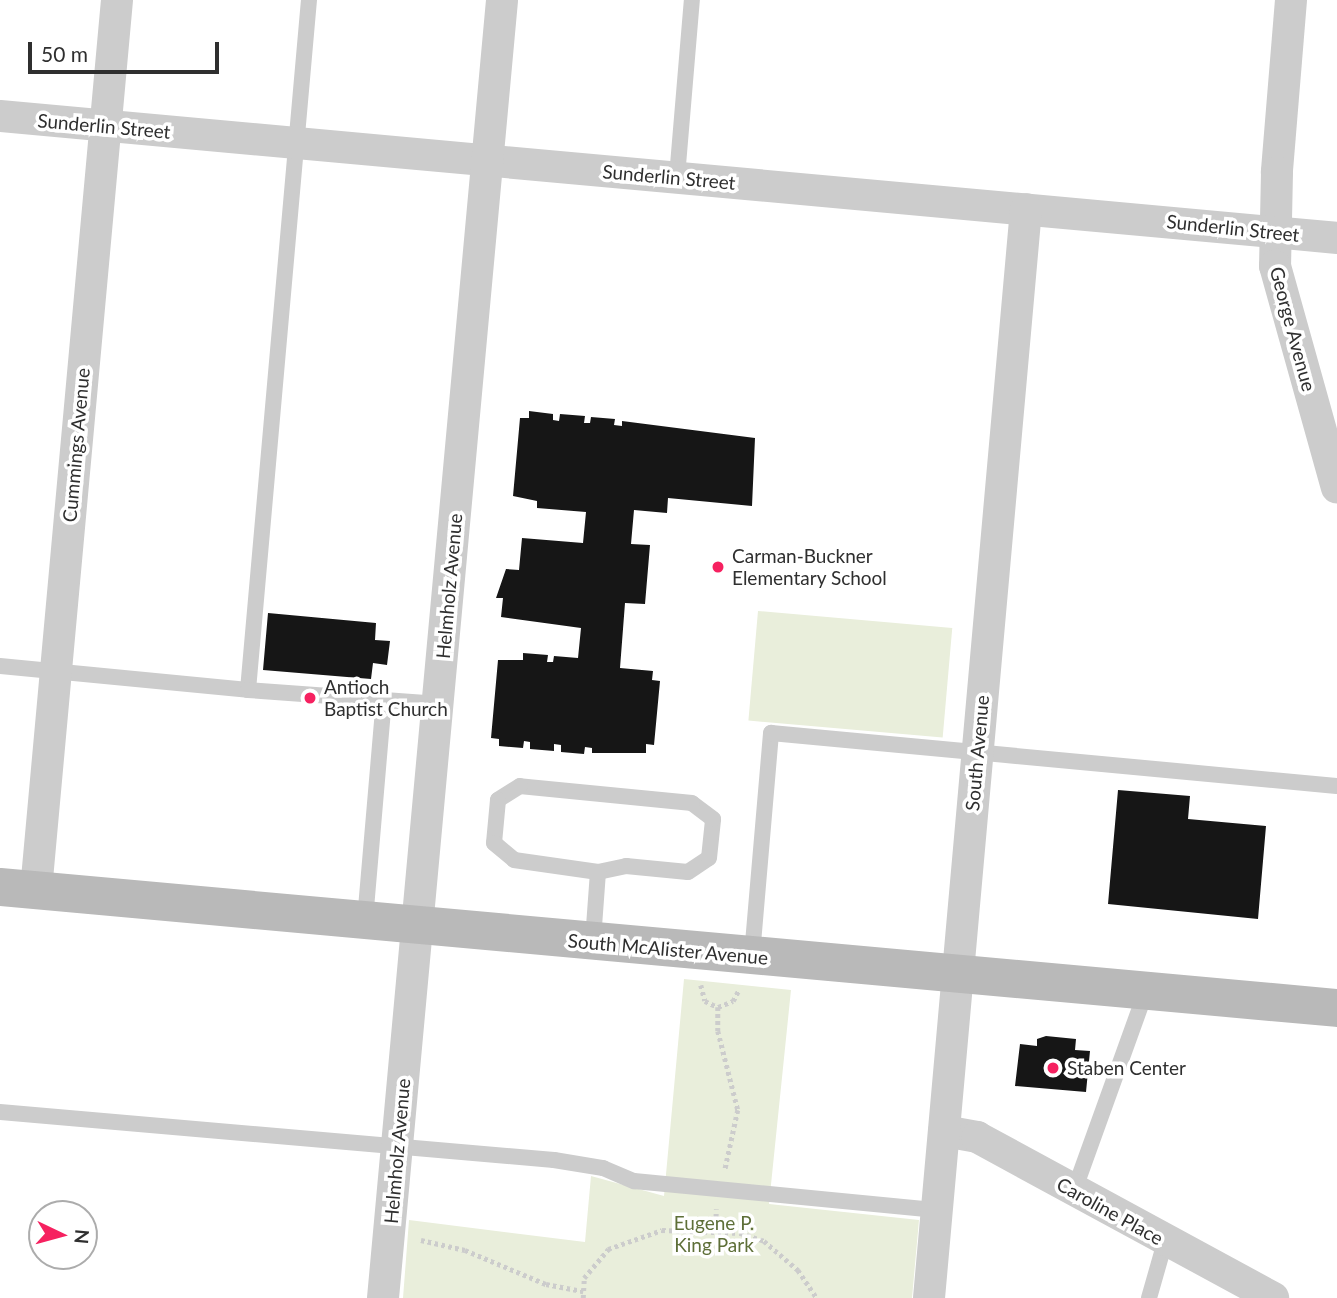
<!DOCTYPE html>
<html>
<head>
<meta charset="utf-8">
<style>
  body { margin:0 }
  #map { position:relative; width:1337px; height:1298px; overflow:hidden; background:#fff; font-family:Lato,sans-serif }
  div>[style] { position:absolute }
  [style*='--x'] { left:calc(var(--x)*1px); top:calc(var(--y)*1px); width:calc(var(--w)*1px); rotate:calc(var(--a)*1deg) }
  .green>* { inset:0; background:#e9eedb; transform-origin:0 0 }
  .building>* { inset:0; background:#161616 }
  .path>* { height:4.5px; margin-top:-2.25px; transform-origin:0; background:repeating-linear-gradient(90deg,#ccc 0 3.5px,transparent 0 7px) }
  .lane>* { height:16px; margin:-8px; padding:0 8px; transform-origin:8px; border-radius:8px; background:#ccc }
  .street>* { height:32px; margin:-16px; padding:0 16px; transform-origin:16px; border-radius:16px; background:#ccc }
  .secondary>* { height:38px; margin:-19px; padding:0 19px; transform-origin:19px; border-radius:19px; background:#b9b9b9 }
  .dots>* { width:19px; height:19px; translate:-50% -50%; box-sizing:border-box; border:4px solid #fff; border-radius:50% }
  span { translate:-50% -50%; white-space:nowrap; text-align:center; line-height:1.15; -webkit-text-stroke:7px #fff; paint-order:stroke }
  .street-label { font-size:19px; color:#2f2f2f }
  .poi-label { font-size:19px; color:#2f2f2f }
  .left { translate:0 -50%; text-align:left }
  .park-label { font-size:19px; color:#5e6f38 }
  .north { position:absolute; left:28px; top:1200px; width:70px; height:70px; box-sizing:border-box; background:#fff; border:2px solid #acacac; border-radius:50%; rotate:95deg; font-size:19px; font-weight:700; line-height:28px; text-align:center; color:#2f2f2f }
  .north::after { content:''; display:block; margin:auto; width:24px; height:32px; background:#f62160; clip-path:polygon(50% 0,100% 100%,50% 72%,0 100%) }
  .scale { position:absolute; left:28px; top:42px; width:191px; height:32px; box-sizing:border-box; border:4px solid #2f2f2f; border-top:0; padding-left:9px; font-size:21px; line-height:24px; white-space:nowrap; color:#2f2f2f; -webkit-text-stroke:5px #fff; paint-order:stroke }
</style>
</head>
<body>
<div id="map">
  <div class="green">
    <div style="left:758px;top:611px;width:195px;height:110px;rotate:5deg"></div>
    <div style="clip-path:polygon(684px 979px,791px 990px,769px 1204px,919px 1220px,912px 1298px,403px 1298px,409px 1220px,585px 1242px,591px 1176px,664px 1196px)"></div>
  </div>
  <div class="building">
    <div style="clip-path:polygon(529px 411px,553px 414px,553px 420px,559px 421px,560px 414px,585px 416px,584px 423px,590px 423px,591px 417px,615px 419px,614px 425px,622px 426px,622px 421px,755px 438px,752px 506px,668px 498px,667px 513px,634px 510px,631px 544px,650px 545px,645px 604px,625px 603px,620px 668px,653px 671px,652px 680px,660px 681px,654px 745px,646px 744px,646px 753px,592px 753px,592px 748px,585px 747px,584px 754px,561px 752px,561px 745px,554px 744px,554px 751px,530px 749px,530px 742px,524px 741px,523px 748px,499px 746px,499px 739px,491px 738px,498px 660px,523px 660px,523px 653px,548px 655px,547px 662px,553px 662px,554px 656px,578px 658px,581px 628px,501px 617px,503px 598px,496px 598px,506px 569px,519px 570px,522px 538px,583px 543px,586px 512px,537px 508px,537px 501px,513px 496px,520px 418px,529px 418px)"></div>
    <div style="clip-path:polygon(268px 613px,376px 623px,375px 640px,390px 641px,387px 665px,373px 663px,371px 679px,263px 670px)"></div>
    <div style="clip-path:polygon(1118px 790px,1190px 796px,1188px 819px,1266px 826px,1258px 919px,1108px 904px)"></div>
    <div style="clip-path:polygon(1046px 1036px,1076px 1039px,1075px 1050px,1090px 1051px,1086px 1092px,1015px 1086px,1020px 1044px,1037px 1046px,1037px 1039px)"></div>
  </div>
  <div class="path">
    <div style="--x:701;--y:985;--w:16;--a:76"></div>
    <div style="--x:705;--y:1001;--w:14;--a:25"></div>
    <div style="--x:718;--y:1007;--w:16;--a:-22"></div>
    <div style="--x:733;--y:1001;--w:13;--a:-63"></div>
    <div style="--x:718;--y:1007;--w:24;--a:90"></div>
    <div style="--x:718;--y:1031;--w:81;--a:75.8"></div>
    <div style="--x:738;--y:1110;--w:61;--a:102.2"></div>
    <div style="--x:715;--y:1231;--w:22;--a:-87"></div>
    <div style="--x:421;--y:1240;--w:45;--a:12.8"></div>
    <div style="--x:465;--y:1250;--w:88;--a:22.8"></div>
    <div style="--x:546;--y:1284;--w:38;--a:11"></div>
    <div style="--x:583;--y:1298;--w:20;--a:-87"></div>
    <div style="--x:584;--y:1278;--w:38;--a:-50"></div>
    <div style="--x:608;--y:1249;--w:57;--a:-19.4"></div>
    <div style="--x:662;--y:1230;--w:78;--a:2.2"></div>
    <div style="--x:740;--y:1233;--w:25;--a:18"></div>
    <div style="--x:764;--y:1241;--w:45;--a:40.5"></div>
    <div style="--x:798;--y:1270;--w:34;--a:56"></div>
  </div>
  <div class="lane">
    <div style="--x:677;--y:177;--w:178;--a:-85.2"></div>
    <div style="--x:0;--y:666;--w:249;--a:5.5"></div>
    <div style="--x:248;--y:690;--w:693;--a:-84.95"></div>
    <div style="--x:248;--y:690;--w:192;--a:4.2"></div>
    <div style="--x:365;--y:920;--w:222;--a:-85.1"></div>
    <div style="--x:593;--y:940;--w:68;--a:-85.8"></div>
    <div style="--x:598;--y:872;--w:29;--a:-12"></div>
    <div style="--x:626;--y:866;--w:62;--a:5.5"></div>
    <div style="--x:688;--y:872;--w:25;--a:-34"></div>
    <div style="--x:709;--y:858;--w:39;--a:-84"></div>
    <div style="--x:713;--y:819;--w:26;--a:-143"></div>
    <div style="--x:692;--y:803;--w:173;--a:-174.4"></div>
    <div style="--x:520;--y:786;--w:26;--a:148"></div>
    <div style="--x:498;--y:800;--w:43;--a:95.3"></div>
    <div style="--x:494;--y:843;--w:26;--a:40"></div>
    <div style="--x:514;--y:860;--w:85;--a:8.1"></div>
    <div style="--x:752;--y:955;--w:223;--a:-85.1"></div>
    <div style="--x:771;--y:733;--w:568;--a:5.35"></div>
    <div style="--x:0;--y:1112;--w:556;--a:4.95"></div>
    <div style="--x:554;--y:1160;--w:50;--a:9.3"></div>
    <div style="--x:603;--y:1168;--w:34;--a:23"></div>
    <div style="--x:634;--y:1181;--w:304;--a:5.5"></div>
    <div style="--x:1074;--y:1191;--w:213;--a:-70.2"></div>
    <div style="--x:1149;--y:1298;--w:58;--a:-74.1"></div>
  </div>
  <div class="street">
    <div style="--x:1291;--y:0;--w:173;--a:94.7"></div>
    <div style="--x:1277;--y:172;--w:94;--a:91.2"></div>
    <div style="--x:1275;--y:266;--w:230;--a:74.4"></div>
    <div style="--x:0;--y:116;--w:1343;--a:5.21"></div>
    <div style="--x:36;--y:890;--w:894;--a:-84.8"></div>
    <div style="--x:944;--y:1131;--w:34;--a:10"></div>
    <div style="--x:977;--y:1137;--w:337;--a:28.5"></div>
    <div style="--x:383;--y:1298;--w:1303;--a:-84.76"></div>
    <div style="--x:929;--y:1298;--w:1093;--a:-84.91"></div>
  </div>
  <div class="secondary">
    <div style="--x:0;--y:887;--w:1342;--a:5.17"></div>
  </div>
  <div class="dots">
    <div style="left:718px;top:567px;background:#f62160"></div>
    <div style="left:310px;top:698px;background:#f62160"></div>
    <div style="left:1053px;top:1068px;background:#f62160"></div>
  </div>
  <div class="street-label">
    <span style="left:104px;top:126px;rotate:5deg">Sunderlin Street</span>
    <span style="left:669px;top:177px;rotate:5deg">Sunderlin Street</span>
    <span style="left:1233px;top:228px;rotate:6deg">Sunderlin Street</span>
    <span style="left:1293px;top:329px;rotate:75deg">George Avenue</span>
    <span style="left:76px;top:445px;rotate:-85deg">Cummings Avenue</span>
    <span style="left:449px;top:586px;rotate:-85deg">Helmholz Avenue</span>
    <span style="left:977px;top:753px;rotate:-85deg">South Avenue</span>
    <span style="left:668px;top:949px;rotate:5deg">South McAlister Avenue</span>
    <span style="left:397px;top:1151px;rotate:-85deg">Helmholz Avenue</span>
    <span style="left:1110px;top:1211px;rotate:29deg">Caroline Place</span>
  </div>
  <div class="poi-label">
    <span class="left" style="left:732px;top:567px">Carman-Buckner<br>Elementary School</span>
    <span class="left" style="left:324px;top:698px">Antioch<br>Baptist Church</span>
    <span class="left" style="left:1067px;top:1068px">Staben Center</span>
  </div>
  <div class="park-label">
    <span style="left:714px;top:1234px">Eugene P.<br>King Park</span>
  </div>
  <div class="north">N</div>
  <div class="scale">50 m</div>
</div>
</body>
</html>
